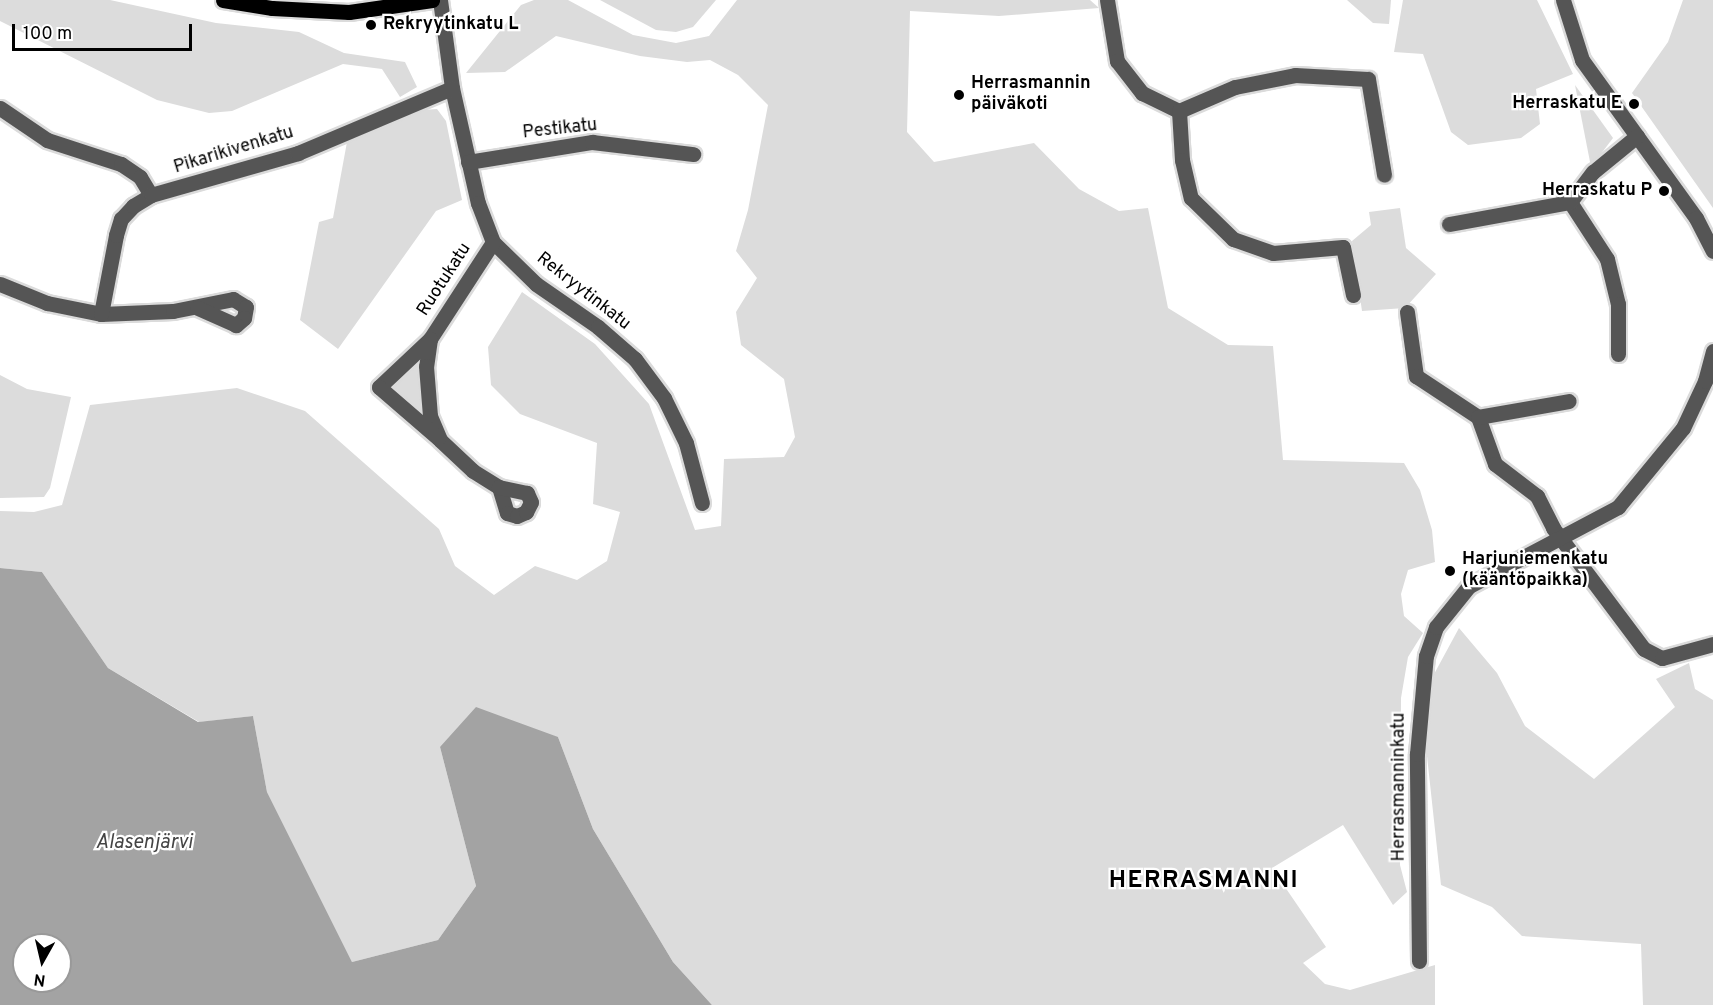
<!DOCTYPE html>
<html>
<head>
<meta charset="utf-8">
<style>
  body { margin:0 }
  #map { position:relative; width:1713px; height:1005px; overflow:hidden; background:#fff; font-family:Overpass,sans-serif }
  div>[style] { position:absolute }
  [style*='--x'] { left:calc(var(--x)*1px); top:calc(var(--y)*1px); width:calc(var(--w)*1px); rotate:calc(var(--a)*1deg) }
  .green>* { inset:0; background:#dcdcdc }
  .water>* { inset:0; background:#a3a3a3 }
  .roads { filter:drop-shadow(2px 0 #dbdbdb) drop-shadow(-2px 0 #dbdbdb) drop-shadow(0 2px #dbdbdb) drop-shadow(0 -2px #dbdbdb) }
  .minor>* { height:15px; margin:-7.5px; padding:0 7.5px; transform-origin:7.5px; border-radius:7.5px; background:#555 }
  .major>* { height:15px; margin:-7.5px; padding:0 7.5px; transform-origin:7.5px; border-radius:7.5px; background:#000 }
  .dots>* { width:16px; height:16px; translate:-50% -50%; box-sizing:border-box; border:3px solid #fff; border-radius:50% }
  span { translate:-50% -50%; white-space:nowrap; text-align:center; line-height:1.15; -webkit-text-stroke:4.5px #fff; paint-order:stroke }
  .poi-label { font-size:18px; color:#000; font-weight:700 }
  .left { translate:0 -50%; text-align:left }
  .right { translate:-100% -50%; text-align:right }
  .street-label { font-size:18px; color:#000 }
  .water-label { font-size:20px; color:#444; font-style:italic }
  .district-label { font-size:24px; color:#000; font-weight:700; letter-spacing:1.5px }
  .north { position:absolute; left:12px; top:933px; width:60px; height:60px; box-sizing:border-box; background:#fff; border:2px solid #999; border-radius:50%; rotate:188deg; font-size:16px; font-weight:700; line-height:24px; text-align:center; color:#000 }
  .north::after { content:''; display:block; margin:auto; width:21px; height:27px; background:#000; clip-path:polygon(50% 0,100% 100%,50% 72%,0 100%) }
  .scale { position:absolute; left:12px; top:24px; width:180px; height:27px; box-sizing:border-box; border:3px solid #000; border-top:0; padding-left:8px; font-size:18px; line-height:21px; white-space:nowrap; color:#000; -webkit-text-stroke:4px #fff; paint-order:stroke }
</style>
</head>
<body>
<div id="map">
  <div class="green">
    <div style="clip-path:polygon(0 0,110px 0,216px 23px,299px 32px,344px 53px,405px 62px,417px 87px,400px 97px,382px 69px,343px 64px,232px 111px,209px 113px,157px 100px,0 21px)"></div>
    <div style="clip-path:polygon(534px 0,568px 0,633px 35px,676px 43px,709px 36px,737px 0,1090px 0,1099px 8px,999px 16px,910px 11px,907px 132px,934px 162px,1034px 143px,1079px 189px,1119px 211px,1148px 208px,1168px 308px,1228px 345px,1273px 346px,1283px 460px,1404px 463px,1420px 490px,1432px 530px,1435px 562px,1408px 570px,1401px 594px,1404px 616px,1423px 633px,1408px 657px,1401px 698px,1400px 865px,1407px 892px,1393px 905px,1343px 825px,1272px 868px,1326px 947px,1303px 963px,1325px 984px,1350px 990px,1435px 965px,1435px 1005px,712px 1005px,673px 962px,593px 829px,558px 737px,440px 747px,476px 886px,438px 940px,352px 962px,267px 792px,253px 716px,199px 722px,108px 668px,42px 572px,0 568px,0 511px,34px 512px,62px 505px,90px 405px,237px 388px,305px 411px,439px 529px,455px 566px,494px 595px,535px 566px,577px 580px,607px 561px,620px 512px,593px 504px,597px 443px,520px 414px,491px 385px,488px 347px,522px 292px,595px 344px,649px 404px,695px 530px,721px 526px,724px 459px,784px 457px,795px 437px,784px 379px,741px 345px,736px 312px,757px 278px,736px 251px,748px 210px,768px 105px,738px 75px,710px 60px,687px 62px,640px 56px,556px 36px,505px 72px,466px 73px,521px 5px)"></div>
    <div style="clip-path:polygon(600px 0,716px 0,693px 27px,676px 32px,656px 30px)"></div>
    <div style="clip-path:polygon(1347px 0,1391px 0,1389px 24px,1373px 23px)"></div>
    <div style="clip-path:polygon(1403px 0,1537px 0,1573px 74px,1536px 89px,1540px 124px,1521px 138px,1468px 145px,1451px 132px,1423px 54px,1394px 52px)"></div>
    <div style="clip-path:polygon(1683px 0,1713px 0,1713px 208px,1632px 93px,1668px 42px)"></div>
    <div style="clip-path:polygon(1575px 85px,1613px 138px,1591px 167px)"></div>
    <div style="clip-path:polygon(437px 109px,446px 121px,462px 200px,436px 211px,338px 349px,300px 320px,319px 222px,333px 218px,347px 142px,422px 110px)"></div>
    <div style="clip-path:polygon(1400px 208px,1406px 248px,1436px 274px,1405px 308px,1362px 311px,1352px 241px,1371px 225px,1369px 212px)"></div>
    <div style="clip-path:polygon(421px 354px,423px 419px,389px 386px)"></div>
    <div style="clip-path:polygon(0 375px,27px 389px,71px 397px,50px 488px,44px 497px,0 498px)"></div>
    <div style="clip-path:polygon(1459px 628px,1497px 673px,1525px 726px,1594px 779px,1675px 707px,1656px 679px,1689px 663px,1695px 689px,1713px 700px,1713px 1005px,1643px 1005px,1641px 944px,1522px 936px,1492px 907px,1441px 885px,1426px 747px,1425px 707px,1433px 676px)"></div>
  </div>
  <div class="water">
    <div style="clip-path:polygon(evenodd,0 568px,42px 572px,108px 668px,198px 722px,253px 716px,267px 792px,352px 962px,438px 940px,476px 886px,440px 747px,476px 707px,558px 737px,593px 829px,673px 962px,712px 1005px,0 1005px,0 568px,24px 945px,60px 945px,60px 981px,24px 981px,24px 945px)"></div>
  </div>
  <div class="roads">
    <div class="minor">
      <div style="--x:440;--y:0;--w:89;--a:82.2"></div>
      <div style="--x:452;--y:88;--w:118;--a:77.3"></div>
      <div style="--x:478;--y:203;--w:42;--a:69"></div>
      <div style="--x:493;--y:242;--w:60;--a:44.3"></div>
      <div style="--x:536;--y:284;--w:75;--a:34.7"></div>
      <div style="--x:598;--y:327;--w:49;--a:40.9"></div>
      <div style="--x:635;--y:359;--w:49;--a:53.4"></div>
      <div style="--x:664;--y:398;--w:50;--a:63.9"></div>
      <div style="--x:686;--y:443;--w:62;--a:75.1"></div>
      <div style="--x:1107;--y:0;--w:62;--a:80.7"></div>
      <div style="--x:1117;--y:61;--w:41;--a:52"></div>
      <div style="--x:1142;--y:93;--w:41;--a:25.9"></div>
      <div style="--x:1563;--y:0;--w:63;--a:72.4"></div>
      <div style="--x:1582;--y:60;--w:195;--a:54.2"></div>
      <div style="--x:1696;--y:218;--w:37;--a:63"></div>
      <div style="--x:0;--y:108;--w:57;--a:34.2"></div>
      <div style="--x:47;--y:140;--w:78;--a:18"></div>
      <div style="--x:121;--y:164;--w:23;--a:34"></div>
      <div style="--x:140;--y:177;--w:21;--a:59"></div>
      <div style="--x:1179;--y:111;--w:49;--a:86.5"></div>
      <div style="--x:1182;--y:160;--w:39;--a:77"></div>
      <div style="--x:1191;--y:198;--w:59;--a:44.3"></div>
      <div style="--x:1233;--y:239;--w:42;--a:19.3"></div>
      <div style="--x:1273;--y:253;--w:70;--a:-4.9"></div>
      <div style="--x:1343;--y:247;--w:49;--a:78.2"></div>
      <div style="--x:1179;--y:111;--w:61;--a:-23.2"></div>
      <div style="--x:1235;--y:87;--w:61;--a:-11.3"></div>
      <div style="--x:1295;--y:75;--w:73;--a:3.1"></div>
      <div style="--x:1368;--y:79;--w:97;--a:80.5"></div>
      <div style="--x:468;--y:162;--w:126;--a:-9.2"></div>
      <div style="--x:592;--y:142;--w:102;--a:6.8"></div>
      <div style="--x:1570;--y:202;--w:68;--a:57"></div>
      <div style="--x:1607;--y:259;--w:46;--a:76.3"></div>
      <div style="--x:1618;--y:304;--w:50;--a:90"></div>
      <div style="--x:1570;--y:202;--w:38;--a:-53"></div>
      <div style="--x:1593;--y:172;--w:57;--a:-39.3"></div>
      <div style="--x:1449;--y:224;--w:123;--a:-10.3"></div>
      <div style="--x:493;--y:242;--w:116;--a:123"></div>
      <div style="--x:430;--y:339;--w:27;--a:98"></div>
      <div style="--x:426;--y:366;--w:50;--a:85.4"></div>
      <div style="--x:430;--y:416;--w:26;--a:67"></div>
      <div style="--x:440;--y:440;--w:45;--a:43.2"></div>
      <div style="--x:473;--y:471;--w:31;--a:32"></div>
      <div style="--x:499;--y:487;--w:27;--a:73"></div>
      <div style="--x:507;--y:513;--w:10;--a:17"></div>
      <div style="--x:517;--y:516;--w:10;--a:-24"></div>
      <div style="--x:526;--y:512;--w:11;--a:-63"></div>
      <div style="--x:531;--y:502;--w:10;--a:-114"></div>
      <div style="--x:527;--y:493;--w:29;--a:-168"></div>
      <div style="--x:0;--y:284;--w:51;--a:22"></div>
      <div style="--x:47;--y:303;--w:55;--a:11.5"></div>
      <div style="--x:101;--y:314;--w:72;--a:-2.4"></div>
      <div style="--x:173;--y:311;--w:61;--a:-11.3"></div>
      <div style="--x:233;--y:299;--w:15;--a:32"></div>
      <div style="--x:246;--y:307;--w:11;--a:100"></div>
      <div style="--x:244;--y:318;--w:11;--a:139"></div>
      <div style="--x:236;--y:325;--w:42;--a:-155.9"></div>
      <div style="--x:1407;--y:312;--w:65;--a:82"></div>
      <div style="--x:1416;--y:376;--w:74;--a:33.5"></div>
      <div style="--x:101;--y:314;--w:80;--a:-79.2"></div>
      <div style="--x:116;--y:235;--w:17;--a:-73"></div>
      <div style="--x:121;--y:219;--w:18;--a:-47"></div>
      <div style="--x:133;--y:206;--w:21;--a:-31"></div>
      <div style="--x:151;--y:195;--w:153;--a:-15.9"></div>
      <div style="--x:298;--y:153;--w:167;--a:-22.9"></div>
      <div style="--x:430;--y:339;--w:70;--a:136.7"></div>
      <div style="--x:379;--y:387;--w:78;--a:40.8"></div>
      <div style="--x:1478;--y:417;--w:50;--a:70.1"></div>
      <div style="--x:1495;--y:464;--w:53;--a:37.3"></div>
      <div style="--x:1537;--y:496;--w:36;--a:63"></div>
      <div style="--x:1553;--y:528;--w:151;--a:53.1"></div>
      <div style="--x:1644;--y:649;--w:20;--a:27"></div>
      <div style="--x:1662;--y:658;--w:53;--a:-15.4"></div>
      <div style="--x:1478;--y:417;--w:92;--a:-10"></div>
      <div style="--x:1419;--y:961;--w:207;--a:-90.6"></div>
      <div style="--x:1417;--y:754;--w:98;--a:-84.8"></div>
      <div style="--x:1426;--y:656;--w:31;--a:-71"></div>
      <div style="--x:1436;--y:627;--w:53;--a:-51.2"></div>
      <div style="--x:1469;--y:586;--w:169;--a:-27.9"></div>
      <div style="--x:1618;--y:507;--w:102;--a:-50.6"></div>
      <div style="--x:1683;--y:428;--w:52;--a:-64.9"></div>
      <div style="--x:1705;--y:381;--w:31;--a:-75"></div>
    </div>
    <div class="major">
      <div style="--x:223;--y:0;--w:50;--a:9.3"></div>
      <div style="--x:272;--y:8;--w:77;--a:3"></div>
      <div style="--x:349;--y:12;--w:84;--a:-8.2"></div>
    </div>
  </div>
  <div class="dots">
    <div style="left:371px;top:25px;background:#000"></div>
    <div style="left:959px;top:95px;background:#000"></div>
    <div style="left:1634px;top:104px;background:#000"></div>
    <div style="left:1664px;top:191px;background:#000"></div>
    <div style="left:1450px;top:571px;background:#000"></div>
  </div>
  <div class="poi-label">
    <span class="left" style="left:383px;top:25px">Rekryytinkatu L</span>
    <span class="left" style="left:971px;top:95px">Herrasmannin<br>päiväkoti</span>
    <span class="right" style="left:1622px;top:104px">Herraskatu E</span>
    <span class="right" style="left:1652px;top:191px">Herraskatu P</span>
    <span class="left" style="left:1462px;top:571px">Harjuniemenkatu<br>(kääntöpaikka)</span>
  </div>
  <div class="street-label">
    <span style="left:560px;top:130px;rotate:-6deg">Pestikatu</span>
    <span style="left:234px;top:151px;rotate:-17deg">Pikarikivenkatu</span>
    <span style="left:445px;top:280px;rotate:-57deg">Ruotukatu</span>
    <span style="left:583px;top:292px;rotate:38deg">Rekryytinkatu</span>
    <span style="left:1400px;top:787px;rotate:-90deg">Herrasmanninkatu</span>
  </div>
  <div class="water-label">
    <span style="left:144px;top:843px">Alasenjärvi</span>
  </div>
  <div class="district-label">
    <span style="left:1204px;top:882px">HERRASMANNI</span>
  </div>
  <div class="north">N</div>
  <div class="scale">100 m</div>
</div>
</body>
</html>
